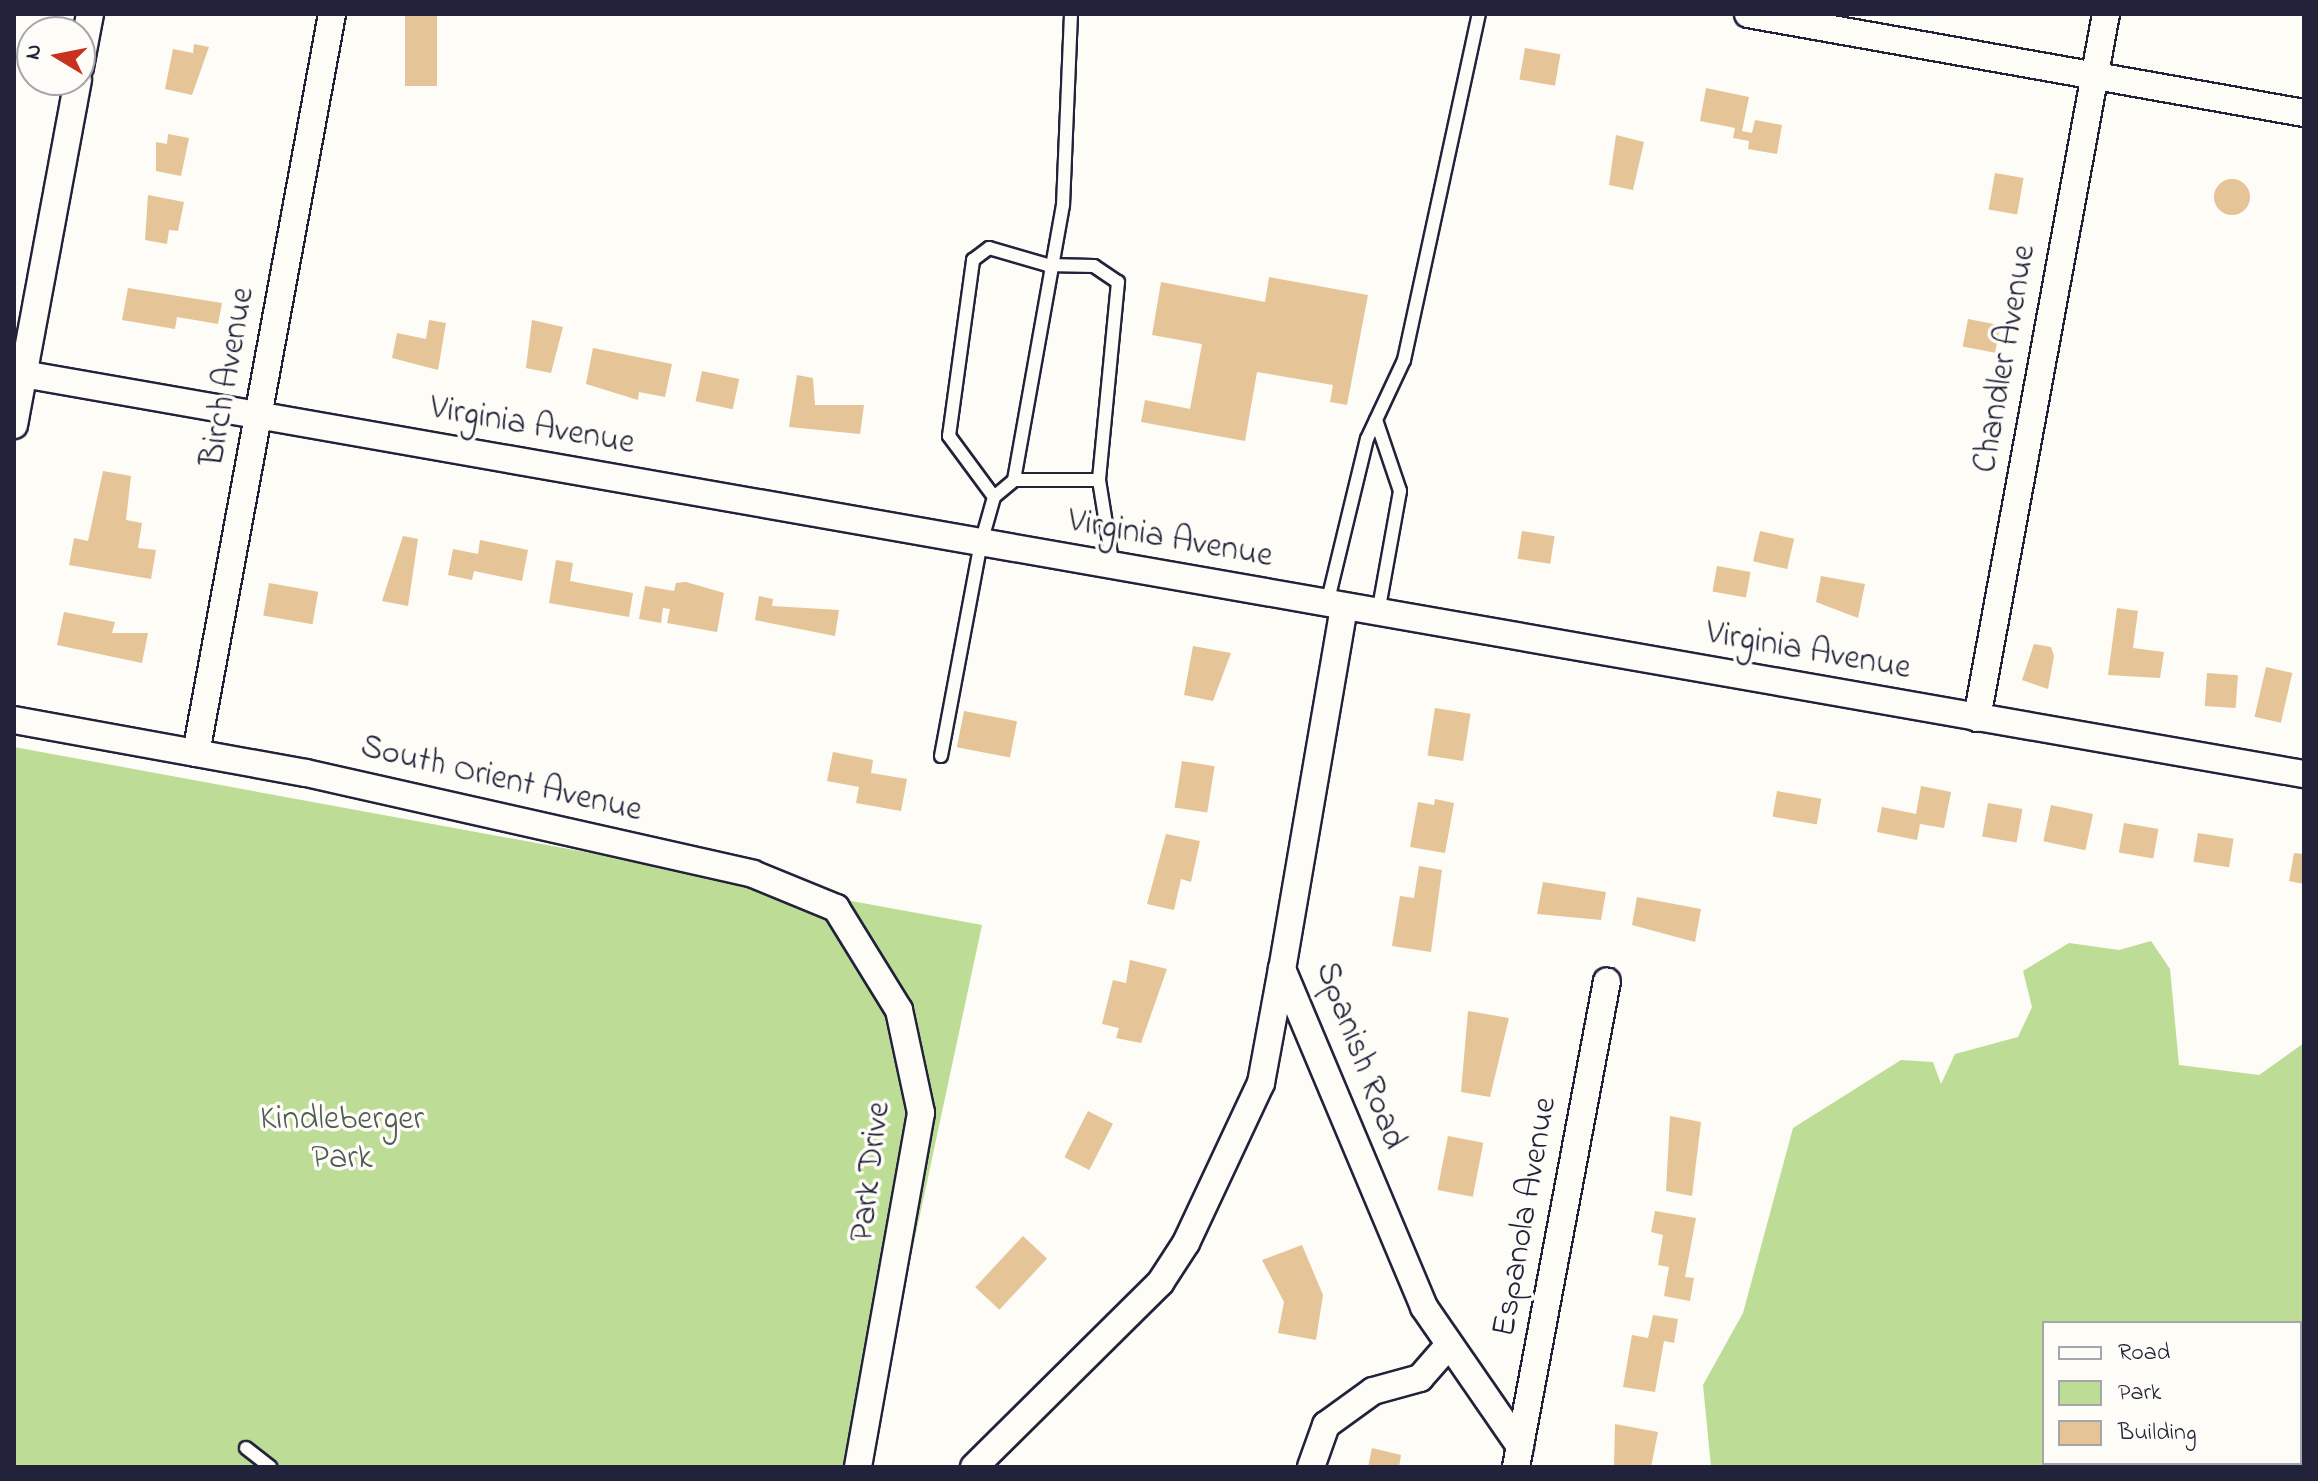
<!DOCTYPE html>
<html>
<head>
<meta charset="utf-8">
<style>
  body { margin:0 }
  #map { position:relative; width:2318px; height:1481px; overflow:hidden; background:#fdfcf7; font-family:"Indie Flower",sans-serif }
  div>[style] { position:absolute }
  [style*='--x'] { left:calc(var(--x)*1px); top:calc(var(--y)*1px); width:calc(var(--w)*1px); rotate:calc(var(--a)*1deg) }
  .green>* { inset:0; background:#bddd96 }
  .building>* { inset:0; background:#e5c497; transform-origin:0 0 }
  .round { border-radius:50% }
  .roads { filter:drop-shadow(2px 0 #22223b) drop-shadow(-2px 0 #22223b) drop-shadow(0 2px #22223b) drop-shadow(0 -2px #22223b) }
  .lane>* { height:12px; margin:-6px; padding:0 6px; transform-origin:6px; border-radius:6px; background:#fdfcf7 }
  .street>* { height:26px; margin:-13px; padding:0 13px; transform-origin:13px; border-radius:13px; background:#fdfcf7 }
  span { translate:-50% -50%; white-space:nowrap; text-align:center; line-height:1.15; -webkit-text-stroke:7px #fdfcf7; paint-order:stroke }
  .street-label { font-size:34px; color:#22223b }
  .park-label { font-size:34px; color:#505a56 }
  .frame { position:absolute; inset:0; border:16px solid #22223b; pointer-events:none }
  .legend { position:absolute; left:2042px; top:1321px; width:260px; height:144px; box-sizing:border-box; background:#fdfcf7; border:2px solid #a5a5ac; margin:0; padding:10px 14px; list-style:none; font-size:24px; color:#22223b }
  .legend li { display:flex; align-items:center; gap:16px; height:40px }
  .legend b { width:40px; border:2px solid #a5a5ac }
  .north { position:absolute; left:16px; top:16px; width:80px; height:80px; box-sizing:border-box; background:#fdfcf7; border:2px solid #a5a5ac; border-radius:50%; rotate:280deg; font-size:22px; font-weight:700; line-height:32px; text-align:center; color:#22223b }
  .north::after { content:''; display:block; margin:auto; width:28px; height:36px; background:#c8321e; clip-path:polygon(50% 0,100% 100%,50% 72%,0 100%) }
</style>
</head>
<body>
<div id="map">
  <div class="green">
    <div style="clip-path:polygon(14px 747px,982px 925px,866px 1467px,14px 1467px)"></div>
    <div style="clip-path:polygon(evenodd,2151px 941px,2170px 969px,2179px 1065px,2259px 1075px,2304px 1043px,2304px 1467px,1711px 1467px,1703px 1385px,1743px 1313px,1793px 1128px,1901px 1060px,1933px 1062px,1941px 1084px,1955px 1054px,2018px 1037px,2032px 1007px,2023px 971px,2069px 943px,2119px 950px,2151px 941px,2044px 1323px,2300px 1323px,2300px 1463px,2044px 1463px,2044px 1323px)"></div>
  </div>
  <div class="building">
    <div style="left:405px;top:14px;width:32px;height:72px"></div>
    <div style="clip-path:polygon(194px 44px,209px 47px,192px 95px,165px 89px,173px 49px,193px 53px)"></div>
    <div style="left:1525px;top:48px;width:36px;height:32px;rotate:10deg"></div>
    <div style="clip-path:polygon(1706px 88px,1749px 97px,1742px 131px,1752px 133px,1755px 120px,1782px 125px,1777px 154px,1748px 149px,1749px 141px,1733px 138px,1735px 128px,1700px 121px)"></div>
    <div style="clip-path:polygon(168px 134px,189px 138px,181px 176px,156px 171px,156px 142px,167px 144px)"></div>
    <div style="clip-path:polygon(1616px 135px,1644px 142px,1633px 190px,1609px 185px)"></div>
    <div style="left:1995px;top:173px;width:29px;height:37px;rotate:10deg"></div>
    <div class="round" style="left:2214px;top:179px;width:36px;height:36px"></div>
    <div style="clip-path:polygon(148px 195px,184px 202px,178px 231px,169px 230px,167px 244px,145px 240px)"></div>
    <div style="clip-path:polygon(1269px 277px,1368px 295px,1347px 405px,1330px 402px,1333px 385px,1257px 372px,1245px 441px,1141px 422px,1145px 400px,1190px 409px,1202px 344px,1152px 335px,1161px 282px,1265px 302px)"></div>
    <div style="clip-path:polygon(128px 288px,222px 303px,218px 324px,177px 317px,175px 329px,122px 320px)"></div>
    <div style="left:1968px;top:319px;width:33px;height:28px;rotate:11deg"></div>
    <div style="clip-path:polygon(429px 320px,446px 323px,438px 370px,392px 358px,397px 333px,426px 339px)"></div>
    <div style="clip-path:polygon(532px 320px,563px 327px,551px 373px,526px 368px)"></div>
    <div style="clip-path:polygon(593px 348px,672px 364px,665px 397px,639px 392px,638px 400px,586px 384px)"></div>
    <div style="left:702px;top:371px;width:38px;height:31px;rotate:12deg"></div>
    <div style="clip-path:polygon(797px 375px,813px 378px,815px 405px,864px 405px,860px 434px,789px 427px)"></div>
    <div style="clip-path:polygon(103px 471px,131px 476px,126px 520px,142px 523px,138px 548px,156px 550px,151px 579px,69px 565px,74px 538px,88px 541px)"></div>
    <div style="left:1522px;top:531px;width:33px;height:28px;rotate:9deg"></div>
    <div style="left:1760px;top:531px;width:35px;height:31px;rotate:13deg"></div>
    <div style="clip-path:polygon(403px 536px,418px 539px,408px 606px,382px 601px)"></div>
    <div style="clip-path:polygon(480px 540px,528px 550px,522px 581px,474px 571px,472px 580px,448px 575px,453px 549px,478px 554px)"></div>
    <div style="clip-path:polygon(556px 560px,573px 563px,570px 581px,633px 593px,629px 617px,549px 603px)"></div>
    <div style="left:1717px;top:566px;width:34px;height:26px;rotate:10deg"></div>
    <div style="clip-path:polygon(1821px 576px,1865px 584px,1858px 618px,1816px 602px)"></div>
    <div style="clip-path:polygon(686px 582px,724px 593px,717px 632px,667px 623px,670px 609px,663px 608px,661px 623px,639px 619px,645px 586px,674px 591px,676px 583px)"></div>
    <div style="left:269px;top:583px;width:50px;height:33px;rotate:10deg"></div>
    <div style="clip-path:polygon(759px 596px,773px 599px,772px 606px,839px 610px,835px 636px,755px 620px)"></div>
    <div style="clip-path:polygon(2117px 608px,2138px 611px,2133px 648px,2164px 652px,2160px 678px,2108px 675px)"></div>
    <div style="clip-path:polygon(64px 612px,115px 622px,112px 633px,148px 633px,142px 663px,57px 645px)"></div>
    <div style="clip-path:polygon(2034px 644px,2051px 647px,2054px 656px,2048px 689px,2022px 680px)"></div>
    <div style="clip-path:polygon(1193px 646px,1231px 653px,1213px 701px,1184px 695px)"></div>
    <div style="left:2266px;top:667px;width:27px;height:51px;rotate:13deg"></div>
    <div style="left:2207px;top:673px;width:31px;height:33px;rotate:4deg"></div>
    <div style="left:1435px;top:708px;width:36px;height:48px;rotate:9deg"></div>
    <div style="left:964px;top:711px;width:54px;height:37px;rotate:11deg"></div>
    <div style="clip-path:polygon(833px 752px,873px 760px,871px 773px,907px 779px,901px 811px,856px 803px,859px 787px,827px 781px)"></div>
    <div style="left:1182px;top:761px;width:33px;height:47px;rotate:9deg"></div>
    <div style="clip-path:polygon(1921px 786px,1951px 792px,1944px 828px,1920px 824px,1917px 840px,1877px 832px,1882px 807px,1916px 814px)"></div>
    <div style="left:1777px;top:791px;width:45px;height:26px;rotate:10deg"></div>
    <div style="clip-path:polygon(1435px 799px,1454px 803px,1445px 853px,1410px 847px,1418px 802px,1434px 805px)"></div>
    <div style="left:1988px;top:803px;width:35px;height:34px;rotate:10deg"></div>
    <div style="left:2051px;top:805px;width:43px;height:37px;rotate:12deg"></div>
    <div style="left:2124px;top:823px;width:35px;height:30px;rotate:10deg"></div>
    <div style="left:2198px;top:833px;width:36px;height:29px;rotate:9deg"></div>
    <div style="clip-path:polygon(1166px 834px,1200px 841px,1191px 882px,1181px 879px,1174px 910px,1147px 904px)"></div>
    <div style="clip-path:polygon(2294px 853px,2304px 854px,2304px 884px,2289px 881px)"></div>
    <div style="clip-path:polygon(1419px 866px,1442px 870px,1431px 952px,1392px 946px,1400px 896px,1414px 898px)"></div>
    <div style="clip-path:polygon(1543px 882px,1606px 892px,1601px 920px,1537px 914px)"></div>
    <div style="clip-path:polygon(1637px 897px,1701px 909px,1695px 942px,1632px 925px)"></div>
    <div style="clip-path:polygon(1130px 960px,1167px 969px,1141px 1043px,1116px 1038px,1119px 1028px,1102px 1024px,1113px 980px,1126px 983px)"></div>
    <div style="clip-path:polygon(1468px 1011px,1509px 1018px,1490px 1097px,1461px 1092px)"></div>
    <div style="left:1088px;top:1111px;width:28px;height:52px;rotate:27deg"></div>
    <div style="clip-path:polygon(1670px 1116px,1701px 1122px,1692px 1196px,1666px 1191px)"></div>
    <div style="left:1448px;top:1136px;width:36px;height:55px;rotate:11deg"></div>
    <div style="clip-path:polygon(1655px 1211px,1696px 1218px,1685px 1277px,1694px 1278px,1690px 1301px,1664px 1296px,1669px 1267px,1658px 1265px,1663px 1235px,1651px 1232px)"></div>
    <div style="left:1023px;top:1236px;width:33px;height:70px;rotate:43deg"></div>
    <div style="clip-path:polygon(1302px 1245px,1323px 1295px,1316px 1340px,1278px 1333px,1284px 1302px,1262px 1260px)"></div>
    <div style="clip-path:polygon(1653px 1315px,1678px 1319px,1674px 1343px,1664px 1341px,1655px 1392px,1623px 1387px,1632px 1335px,1648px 1338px)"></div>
    <div style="clip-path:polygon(1615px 1424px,1658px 1432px,1651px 1467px,1614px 1467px)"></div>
    <div style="clip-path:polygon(1372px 1448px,1401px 1455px,1399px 1467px,1368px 1467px)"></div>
  </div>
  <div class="roads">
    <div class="lane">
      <div style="--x:1376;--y:420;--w:75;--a:71.3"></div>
      <div style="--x:1400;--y:491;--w:124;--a:100.2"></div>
      <div style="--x:1099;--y:480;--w:88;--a:80.9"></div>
      <div style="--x:994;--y:497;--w:76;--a:-126.4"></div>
      <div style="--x:949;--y:436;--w:178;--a:-82.2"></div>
      <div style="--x:973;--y:260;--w:20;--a:-37"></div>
      <div style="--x:989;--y:248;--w:60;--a:16.3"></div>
      <div style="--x:1047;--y:265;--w:47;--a:1.2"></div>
      <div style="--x:1094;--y:266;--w:29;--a:34"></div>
      <div style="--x:1118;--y:282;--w:199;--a:95.5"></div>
      <div style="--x:1099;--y:480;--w:85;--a:180"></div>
      <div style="--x:1327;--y:604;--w:170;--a:-76.4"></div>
      <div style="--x:1367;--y:439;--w:87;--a:-64.9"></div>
      <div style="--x:1404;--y:360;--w:354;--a:-77.8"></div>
      <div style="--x:941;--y:756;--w:217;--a:-79.4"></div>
      <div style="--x:981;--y:543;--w:48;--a:-74.2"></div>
      <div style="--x:994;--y:497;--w:26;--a:-40"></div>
      <div style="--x:1014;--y:480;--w:279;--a:-79.9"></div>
      <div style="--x:1063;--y:205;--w:191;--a:-87.6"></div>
      <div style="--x:246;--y:1448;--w:31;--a:38"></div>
    </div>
    <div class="street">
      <div style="--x:1748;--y:14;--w:565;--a:10.1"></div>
      <div style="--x:80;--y:67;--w:54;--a:-79.3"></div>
      <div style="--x:23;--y:374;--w:2316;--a:9.95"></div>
      <div style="--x:14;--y:425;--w:351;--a:-79.5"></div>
      <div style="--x:1344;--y:607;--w:367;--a:99.7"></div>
      <div style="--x:1282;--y:969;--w:367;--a:67.2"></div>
      <div style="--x:1424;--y:1307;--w:169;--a:55.4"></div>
      <div style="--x:1977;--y:718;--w:716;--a:-79.62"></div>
      <div style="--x:14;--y:720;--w:297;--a:10.3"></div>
      <div style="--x:306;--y:773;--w:458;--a:12.7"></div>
      <div style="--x:753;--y:874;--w:90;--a:22.3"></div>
      <div style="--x:836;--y:908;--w:120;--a:58.3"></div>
      <div style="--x:899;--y:1010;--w:105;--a:77.9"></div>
      <div style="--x:921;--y:1113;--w:360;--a:100.1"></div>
      <div style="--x:196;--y:753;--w:751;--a:-79.57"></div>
      <div style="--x:974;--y:1467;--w:262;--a:-44.7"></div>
      <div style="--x:1160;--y:1283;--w:48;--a:-57"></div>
      <div style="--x:1186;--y:1243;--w:177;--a:-64.9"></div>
      <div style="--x:1261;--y:1083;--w:116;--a:-79.6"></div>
      <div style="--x:1311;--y:1467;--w:45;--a:-70.3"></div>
      <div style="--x:1326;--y:1425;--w:58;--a:-35.9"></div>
      <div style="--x:1373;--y:1391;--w:49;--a:-15.5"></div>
      <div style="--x:1420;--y:1378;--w:43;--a:-48.8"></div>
      <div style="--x:1516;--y:1467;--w:494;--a:-79.4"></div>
    </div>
  </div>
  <div class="street-label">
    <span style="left:2006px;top:359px;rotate:-80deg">Chandler Avenue</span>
    <span style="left:229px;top:377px;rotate:-80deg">Birch Avenue</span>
    <span style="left:532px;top:427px;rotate:10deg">Virginia Avenue</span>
    <span style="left:1170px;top:540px;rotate:10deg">Virginia Avenue</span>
    <span style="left:1808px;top:652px;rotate:10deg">Virginia Avenue</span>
    <span style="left:501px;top:780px;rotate:13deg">South Orient Avenue</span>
    <span style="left:1359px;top:1056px;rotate:69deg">Spanish Road</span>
    <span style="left:872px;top:1172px;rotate:-83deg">Park Drive</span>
    <span style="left:1526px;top:1217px;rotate:-80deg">Espanola Avenue</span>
  </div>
  <div class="park-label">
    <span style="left:342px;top:1140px">Kindleberger<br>Park</span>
  </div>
  <div class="frame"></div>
  <ul class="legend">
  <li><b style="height:10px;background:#fdfcf7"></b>Road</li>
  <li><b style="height:22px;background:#bddd96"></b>Park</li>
  <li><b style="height:22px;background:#e5c497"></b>Building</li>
  </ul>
  <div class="north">N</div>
</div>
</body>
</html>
